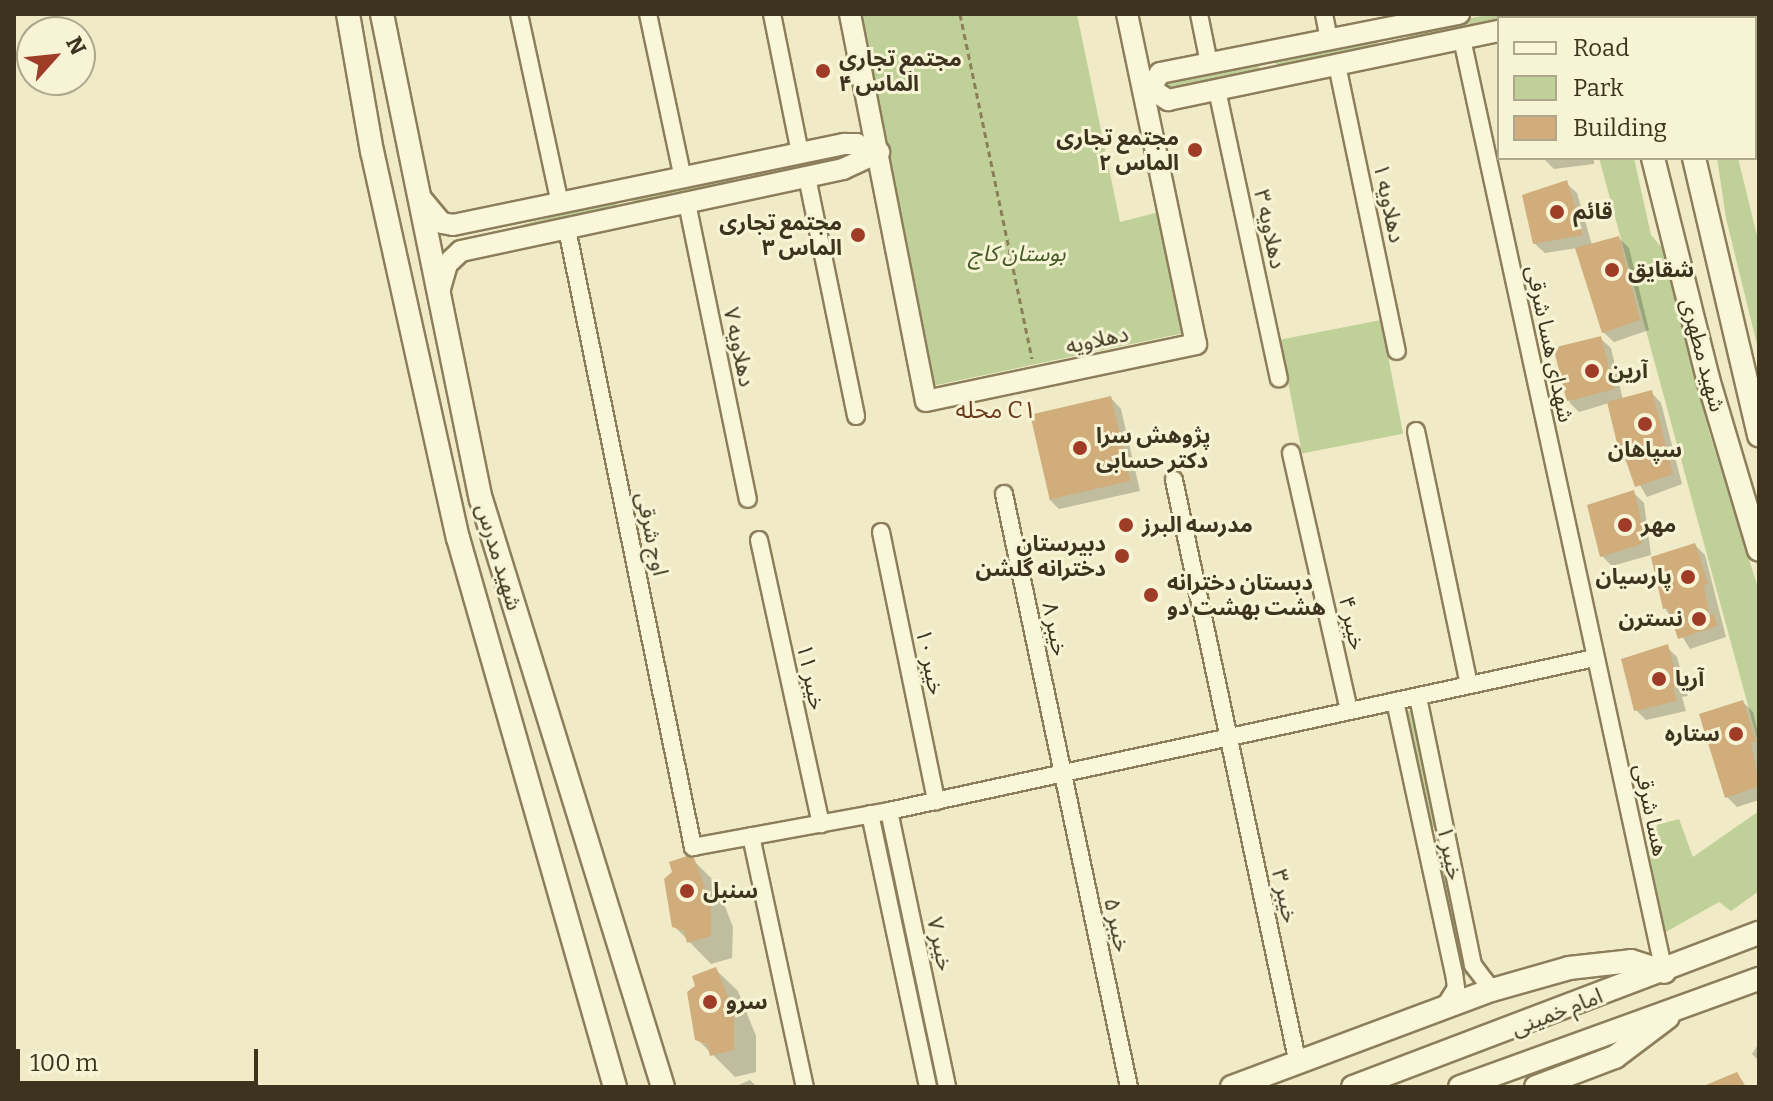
<!DOCTYPE html>
<html>
<head>
<meta charset="utf-8">
<style>
  body { margin:0 }
  #map { position:relative; width:1773px; height:1101px; overflow:hidden; background:#f0ebc6; font-family:Bitter,"Noto Sans Arabic",serif }
  div>[style] { position:absolute }
  [style*='--x'] { left:calc(var(--x)*1px); top:calc(var(--y)*1px); width:calc(var(--w)*1px); rotate:calc(var(--a)*1deg) }
  .green>* { inset:0; background:#c0d099; transform-origin:0 0 }
  .shadow>* { inset:0; background:#0003 }
  .building>* { inset:0; background:#d0ad7b; transform-origin:0 0 }
  .path>* { height:3px; margin-top:-1.5px; transform-origin:0; background:repeating-linear-gradient(90deg,#8d7e5b 0 6px,transparent 0 10px) }
  .roads { filter:drop-shadow(2px 0 #8d7e5b) drop-shadow(-2px 0 #8d7e5b) drop-shadow(0 2px #8d7e5b) drop-shadow(0 -2px #8d7e5b) }
  .minor>* { height:16px; margin:-8px; padding:0 8px; transform-origin:8px; border-radius:8px; background:#faf6da }
  .tertiary>* { height:20px; margin:-10px; padding:0 10px; transform-origin:10px; border-radius:10px; background:#faf6da }
  .secondary>* { height:22px; margin:-11px; padding:0 11px; transform-origin:11px; border-radius:11px; background:#faf6da }
  .dots>* { width:22px; height:22px; translate:-50% -50%; box-sizing:border-box; border:4px solid #f7f4d6; border-radius:50% }
  span { translate:-50% -50%; white-space:nowrap; text-align:center; line-height:1.15; -webkit-text-stroke:6px #f7f4d6; paint-order:stroke }
  .poi-label { font-size:22px; color:#3d331f; font-weight:700 }
  .left { translate:0 -50%; text-align:left }
  .right { translate:-100% -50%; text-align:right }
  .street-label { font-size:22px; color:#3d331f }
  .park-label { font-size:22px; color:#435a25; font-style:italic }
  .neighbourhood-label { font-size:24px; color:#6b3b1c }
  .frame { position:absolute; inset:0; border:16px solid #3d331f; pointer-events:none }
  .legend { position:absolute; left:1497px; top:16px; width:260px; height:144px; box-sizing:border-box; background:#f7f4d6; border:2px solid #ada78d; margin:0; padding:10px 14px; list-style:none; font-size:24px; color:#3d331f }
  .legend li { display:flex; align-items:center; gap:16px; height:40px }
  .legend b { width:40px; border:2px solid #ada78d }
  .north { position:absolute; left:16px; top:16px; width:80px; height:80px; box-sizing:border-box; background:#f7f4d6; border:2px solid #ada78d; border-radius:50%; rotate:63deg; font-size:22px; font-weight:700; line-height:32px; text-align:center; color:#3d331f }
  .north::after { content:''; display:block; margin:auto; width:28px; height:36px; background:#9f3c28; clip-path:polygon(50% 0,100% 100%,50% 72%,0 100%) }
  .scale { position:absolute; left:16px; top:1049px; width:242px; height:36px; box-sizing:border-box; border:4px solid #3d331f; border-top:0; padding-left:10px; font-size:24px; line-height:28px; white-space:nowrap; color:#3d331f; -webkit-text-stroke:6px #f7f4d6; paint-order:stroke }
</style>
</head>
<body>
<div id="map">
  <div class="green">
    <div style="clip-path:polygon(858px 14px,1077px 14px,1120px 222px,1159px 212px,1184px 333px,932px 386px)"></div>
    <div style="clip-path:polygon(1492px 14px,1510px 17px,1499px 18px,1499px 24px,1410px 40px,1406px 35px,1410px 30px)"></div>
    <div style="clip-path:polygon(1372px 38px,1378px 43px,1374px 49px,1278px 66px,1274px 61px,1278px 56px)"></div>
    <div style="clip-path:polygon(1254px 63px,1260px 68px,1256px 73px,1160px 91px,1160px 80px)"></div>
    <div style="clip-path:polygon(1599px 158px,1634px 158px,1651px 235px,1662px 248px,1710px 435px,1759px 591px,1759px 746px)"></div>
    <div style="clip-path:polygon(1717px 158px,1738px 158px,1759px 244px,1759px 353px,1726px 218px)"></div>
    <div style="clip-path:polygon(728px 174px,735px 180px,731px 185px,634px 203px,631px 198px)"></div>
    <div style="left:615px;top:200px;width:11px;height:95px;rotate:75deg"></div>
    <div style="left:1381px;top:320px;width:116px;height:103px;rotate:79deg"></div>
    <div style="clip-path:polygon(1413px 710px,1440px 825px,1430px 828px,1405px 712px)"></div>
    <div style="clip-path:polygon(1759px 811px,1759px 891px,1731px 911px,1719px 902px,1664px 933px,1645px 828px,1679px 819px,1693px 857px)"></div>
    <div style="left:883px;top:819px;width:166px;height:7px;rotate:77deg"></div>
    <div style="left:1445px;top:859px;width:118px;height:9px;rotate:77deg"></div>
  </div>
  <div class="shadow">
    <div style="clip-path:polygon(1722px 14px,1759px 14px,1759px 89px,1755px 90px,1755px 18px)"></div>
    <div style="clip-path:polygon(1594px 158px,1594px 164px,1554px 169px,1543px 158px)"></div>
    <div style="clip-path:polygon(1566px 183px,1577px 193px,1592px 245px,1619px 238px,1629px 248px,1649px 330px,1614px 342px,1603px 332px,1577px 248px,1545px 253px,1534px 243px)"></div>
    <div style="clip-path:polygon(1600px 338px,1611px 348px,1623px 400px,1651px 392px,1661px 403px,1682px 484px,1647px 497px,1622px 455px,1609px 403px,1579px 412px,1569px 402px)"></div>
    <div style="clip-path:polygon(1111px 398px,1121px 409px,1140px 491px,1059px 509px,1049px 499px)"></div>
    <div style="clip-path:polygon(1633px 492px,1644px 503px,1651px 555px,1612px 566px,1602px 556px)"></div>
    <div style="clip-path:polygon(1695px 545px,1705px 555px,1726px 637px,1690px 649px,1665px 608px)"></div>
    <div style="clip-path:polygon(1667px 647px,1677px 657px,1688px 696px,1682px 697px,1686px 711px,1646px 720px,1636px 710px)"></div>
    <div style="clip-path:polygon(1743px 702px,1753px 712px,1759px 738px,1759px 800px,1737px 807px,1727px 797px)"></div>
    <div style="clip-path:polygon(693px 860px,716px 883px,733px 927px,732px 958px,711px 964px,674px 926px)"></div>
    <div style="clip-path:polygon(715px 969px,738px 991px,756px 1036px,756px 1072px,735px 1077px,697px 1039px)"></div>
    <div style="clip-path:polygon(1759px 1043px,1759px 1061px,1752px 1054px)"></div>
    <div style="clip-path:polygon(750px 1080px,757px 1087px,734px 1087px)"></div>
  </div>
  <div class="building">
    <div style="clip-path:polygon(1567px 180px,1583px 235px,1533px 244px,1522px 195px)"></div>
    <div style="clip-path:polygon(1619px 236px,1640px 320px,1602px 333px,1575px 248px)"></div>
    <div style="left:1601px;top:336px;width:55px;height:49px;rotate:76deg"></div>
    <div style="clip-path:polygon(1652px 390px,1673px 474px,1635px 487px,1624px 455px,1620px 456px,1607px 402px)"></div>
    <div style="left:1111px;top:396px;width:87px;height:83px;rotate:77deg"></div>
    <div style="clip-path:polygon(1634px 490px,1644px 532px,1639px 533px,1642px 544px,1600px 557px,1587px 505px)"></div>
    <div style="clip-path:polygon(1695px 543px,1708px 584px,1704px 585px,1709px 615px,1714px 614px,1717px 626px,1678px 639px,1668px 608px,1663px 609px,1651px 557px)"></div>
    <div style="clip-path:polygon(1668px 644px,1679px 686px,1673px 687px,1677px 701px,1634px 711px,1621px 659px)"></div>
    <div style="clip-path:polygon(1743px 700px,1756px 742px,1751px 742px,1759px 786px,1725px 798px,1699px 714px)"></div>
    <div style="clip-path:polygon(687px 856px,694px 858px,711px 903px,711px 936px,687px 943px,684px 931px,672px 927px,664px 879px,672px 872px,669px 862px)"></div>
    <div style="clip-path:polygon(716px 967px,734px 1012px,734px 1050px,710px 1056px,707px 1044px,695px 1040px,687px 992px,695px 986px,692px 976px)"></div>
    <div style="clip-path:polygon(1737px 1072px,1746px 1087px,1701px 1087px)"></div>
  </div>
  <div class="path">
    <div style="--x:960;--y:14;--w:352;--a:78.2"></div>
  </div>
  <div class="roads">
    <div class="minor">
      <div style="--x:519;--y:14;--w:193;--a:77.8"></div>
      <div style="--x:648;--y:14;--w:168;--a:78"></div>
      <div style="--x:772;--y:14;--w:142;--a:78.6"></div>
      <div style="--x:1199;--y:14;--w:50;--a:78.5"></div>
      <div style="--x:1324;--y:14;--w:26;--a:79"></div>
      <div style="--x:1462;--y:39;--w:955;--a:77.78"></div>
      <div style="--x:1337;--y:65;--w:292;--a:78.2"></div>
      <div style="--x:1217;--y:90;--w:295;--a:77.9"></div>
      <div style="--x:807;--y:177;--w:244;--a:78.4"></div>
      <div style="--x:687;--y:203;--w:302;--a:78.4"></div>
      <div style="--x:567;--y:229;--w:631;--a:78.48"></div>
      <div style="--x:693;--y:847;--w:199;--a:-10.4"></div>
      <div style="--x:889;--y:811;--w:721;--a:-12.24"></div>
      <div style="--x:1416;--y:431;--w:258;--a:78.2"></div>
      <div style="--x:1291;--y:453;--w:263;--a:77.3"></div>
      <div style="--x:1174;--y:480;--w:597;--a:78.01"></div>
      <div style="--x:1004;--y:494;--w:606;--a:78.1"></div>
      <div style="--x:881;--y:532;--w:275;--a:78.4"></div>
      <div style="--x:759;--y:540;--w:291;--a:77.7"></div>
      <div style="--x:1418;--y:697;--w:274;--a:78.4"></div>
      <div style="--x:1473;--y:965;--w:31;--a:53"></div>
      <div style="--x:1395;--y:701;--w:278;--a:77.8"></div>
      <div style="--x:1454;--y:973;--w:15;--a:82"></div>
      <div style="--x:1456;--y:988;--w:25;--a:122"></div>
      <div style="--x:889;--y:811;--w:282;--a:78.1"></div>
      <div style="--x:870;--y:814;--w:279;--a:78"></div>
      <div style="--x:751;--y:836;--w:257;--a:77.9"></div>
    </div>
    <div class="tertiary">
      <div style="--x:850;--y:14;--w:394;--a:78.9"></div>
      <div style="--x:926;--y:401;--w:276;--a:-11.9"></div>
      <div style="--x:1196;--y:344;--w:337;--a:-101.8"></div>
      <div style="--x:1518;--y:14;--w:4;--a:76"></div>
      <div style="--x:1684;--y:14;--w:4;--a:76"></div>
      <div style="--x:1150;--y:88;--w:22;--a:34"></div>
      <div style="--x:1168;--y:100;--w:338;--a:-11.8"></div>
      <div style="--x:1150;--y:88;--w:18;--a:-56"></div>
      <div style="--x:1160;--y:73;--w:305;--a:-11.2"></div>
      <div style="--x:419;--y:196;--w:35;--a:50"></div>
      <div style="--x:442;--y:223;--w:11;--a:10"></div>
      <div style="--x:453;--y:225;--w:400;--a:-11.7"></div>
      <div style="--x:845;--y:144;--w:12;--a:0"></div>
      <div style="--x:857;--y:144;--w:14;--a:51"></div>
      <div style="--x:439;--y:292;--w:29;--a:-74"></div>
      <div style="--x:447;--y:264;--w:19;--a:-43"></div>
      <div style="--x:461;--y:251;--w:391;--a:-12.1"></div>
      <div style="--x:843;--y:169;--w:40;--a:-25"></div>
    </div>
    <div class="secondary">
      <div style="--x:348;--y:14;--w:139;--a:80.1"></div>
      <div style="--x:372;--y:151;--w:396;--a:77.5"></div>
      <div style="--x:458;--y:538;--w:571;--a:74.04"></div>
      <div style="--x:382;--y:14;--w:495;--a:78.5"></div>
      <div style="--x:481;--y:499;--w:616;--a:72.8"></div>
      <div style="--x:1620;--y:14;--w:4;--a:90"></div>
      <div style="--x:1663;--y:14;--w:4;--a:76"></div>
      <div style="--x:1653;--y:158;--w:228;--a:76"></div>
      <div style="--x:1708;--y:379;--w:178;--a:73.4"></div>
      <div style="--x:1694;--y:158;--w:285;--a:76.8"></div>
      <div style="--x:1232;--y:1087;--w:278;--a:-20.5"></div>
      <div style="--x:1492;--y:990;--w:80;--a:-15.9"></div>
      <div style="--x:1569;--y:968;--w:62;--a:-6.4"></div>
      <div style="--x:1631;--y:961;--w:35;--a:18"></div>
      <div style="--x:1353;--y:1087;--w:434;--a:-20.8"></div>
      <div style="--x:1460;--y:1087;--w:318;--a:-19.9"></div>
      <div style="--x:1536;--y:1087;--w:85;--a:-20.8"></div>
      <div style="--x:1615;--y:1057;--w:66;--a:-37"></div>
    </div>
  </div>
  <div class="dots">
    <div style="left:823px;top:71px;background:#9f3c28"></div>
    <div style="left:1195px;top:150px;background:#9f3c28"></div>
    <div style="left:1557px;top:212px;background:#9f3c28"></div>
    <div style="left:858px;top:235px;background:#9f3c28"></div>
    <div style="left:1612px;top:270px;background:#9f3c28"></div>
    <div style="left:1592px;top:371px;background:#9f3c28"></div>
    <div style="left:1645px;top:424px;background:#9f3c28"></div>
    <div style="left:1080px;top:448px;background:#9f3c28"></div>
    <div style="left:1126px;top:525px;background:#9f3c28"></div>
    <div style="left:1625px;top:525px;background:#9f3c28"></div>
    <div style="left:1122px;top:556px;background:#9f3c28"></div>
    <div style="left:1688px;top:577px;background:#9f3c28"></div>
    <div style="left:1151px;top:595px;background:#9f3c28"></div>
    <div style="left:1699px;top:619px;background:#9f3c28"></div>
    <div style="left:1659px;top:679px;background:#9f3c28"></div>
    <div style="left:1736px;top:734px;background:#9f3c28"></div>
    <div style="left:687px;top:891px;background:#9f3c28"></div>
    <div style="left:710px;top:1002px;background:#9f3c28"></div>
  </div>
  <div class="poi-label">
    <span class="left" style="left:839px;top:71px">مجتمع تجاری<br>الماس ۴</span>
    <span class="right" style="left:1179px;top:150px">مجتمع تجاری<br>الماس ۲</span>
    <span class="left" style="left:1573px;top:212px">قائم</span>
    <span class="right" style="left:842px;top:235px">مجتمع تجاری<br>الماس ۳</span>
    <span class="left" style="left:1628px;top:270px">شقایق</span>
    <span class="left" style="left:1608px;top:371px">آرین</span>
    <span class="left" style="left:1096px;top:448px">پژوهش سرا<br>دکتر حسابی</span>
    <span style="left:1645px;top:450px">سپاهان</span>
    <span class="left" style="left:1142px;top:525px">مدرسه البرز</span>
    <span class="left" style="left:1641px;top:525px">مهر</span>
    <span class="right" style="left:1106px;top:556px">دبیرستان<br>دخترانه گلشن</span>
    <span class="right" style="left:1672px;top:577px">پارسیان</span>
    <span class="left" style="left:1167px;top:595px">دبستان دخترانه<br>هشت بهشت دو</span>
    <span class="right" style="left:1683px;top:619px">نسترن</span>
    <span class="left" style="left:1675px;top:679px">آریا</span>
    <span class="right" style="left:1720px;top:734px">ستاره</span>
    <span class="left" style="left:703px;top:891px">سنبل</span>
    <span class="left" style="left:726px;top:1002px">سرو</span>
  </div>
  <div class="street-label">
    <span style="left:1389px;top:203px;rotate:78deg">دهلاویه ۱</span>
    <span style="left:1270px;top:229px;rotate:78deg">دهلاویه ۳</span>
    <span style="left:1097px;top:340px;rotate:-12deg">دهلاویه</span>
    <span style="left:1550px;top:344px;rotate:78deg">شهدای هسا شرقی</span>
    <span style="left:739px;top:347px;rotate:78deg">دهلاویه ۷</span>
    <span style="left:1703px;top:355px;rotate:75deg">شهید مطهری</span>
    <span style="left:652px;top:534px;rotate:78deg">اوج شرقی</span>
    <span style="left:499px;top:557px;rotate:73deg">شهید مدرس</span>
    <span style="left:1352px;top:623px;rotate:77deg">خیبر ۴</span>
    <span style="left:1055px;top:629px;rotate:78deg">خیبر ۸</span>
    <span style="left:930px;top:662px;rotate:78deg">خیبر ۱۰</span>
    <span style="left:811px;top:677px;rotate:78deg">خیبر ۱۱</span>
    <span style="left:1651px;top:810px;rotate:78deg">هسا شرقی</span>
    <span style="left:1450px;top:853px;rotate:78deg">خیبر ۱</span>
    <span style="left:1285px;top:896px;rotate:78deg">خیبر ۳</span>
    <span style="left:1117px;top:925px;rotate:78deg">خیبر ۵</span>
    <span style="left:940px;top:944px;rotate:78deg">خیبر ۷</span>
    <span style="left:1557px;top:1012px;rotate:-21deg">امام خمینی</span>
  </div>
  <div class="park-label">
    <span style="left:1017px;top:254px">بوستان کاج</span>
  </div>
  <div class="neighbourhood-label">
    <span style="left:996px;top:411px">محله C۱</span>
  </div>
  <div class="frame"></div>
  <ul class="legend">
  <li><b style="height:10px;background:#faf6da"></b>Road</li>
  <li><b style="height:22px;background:#c0d099"></b>Park</li>
  <li><b style="height:22px;background:#d0ad7b"></b>Building</li>
  </ul>
  <div class="north">N</div>
  <div class="scale">100 m</div>
</div>
</body>
</html>
